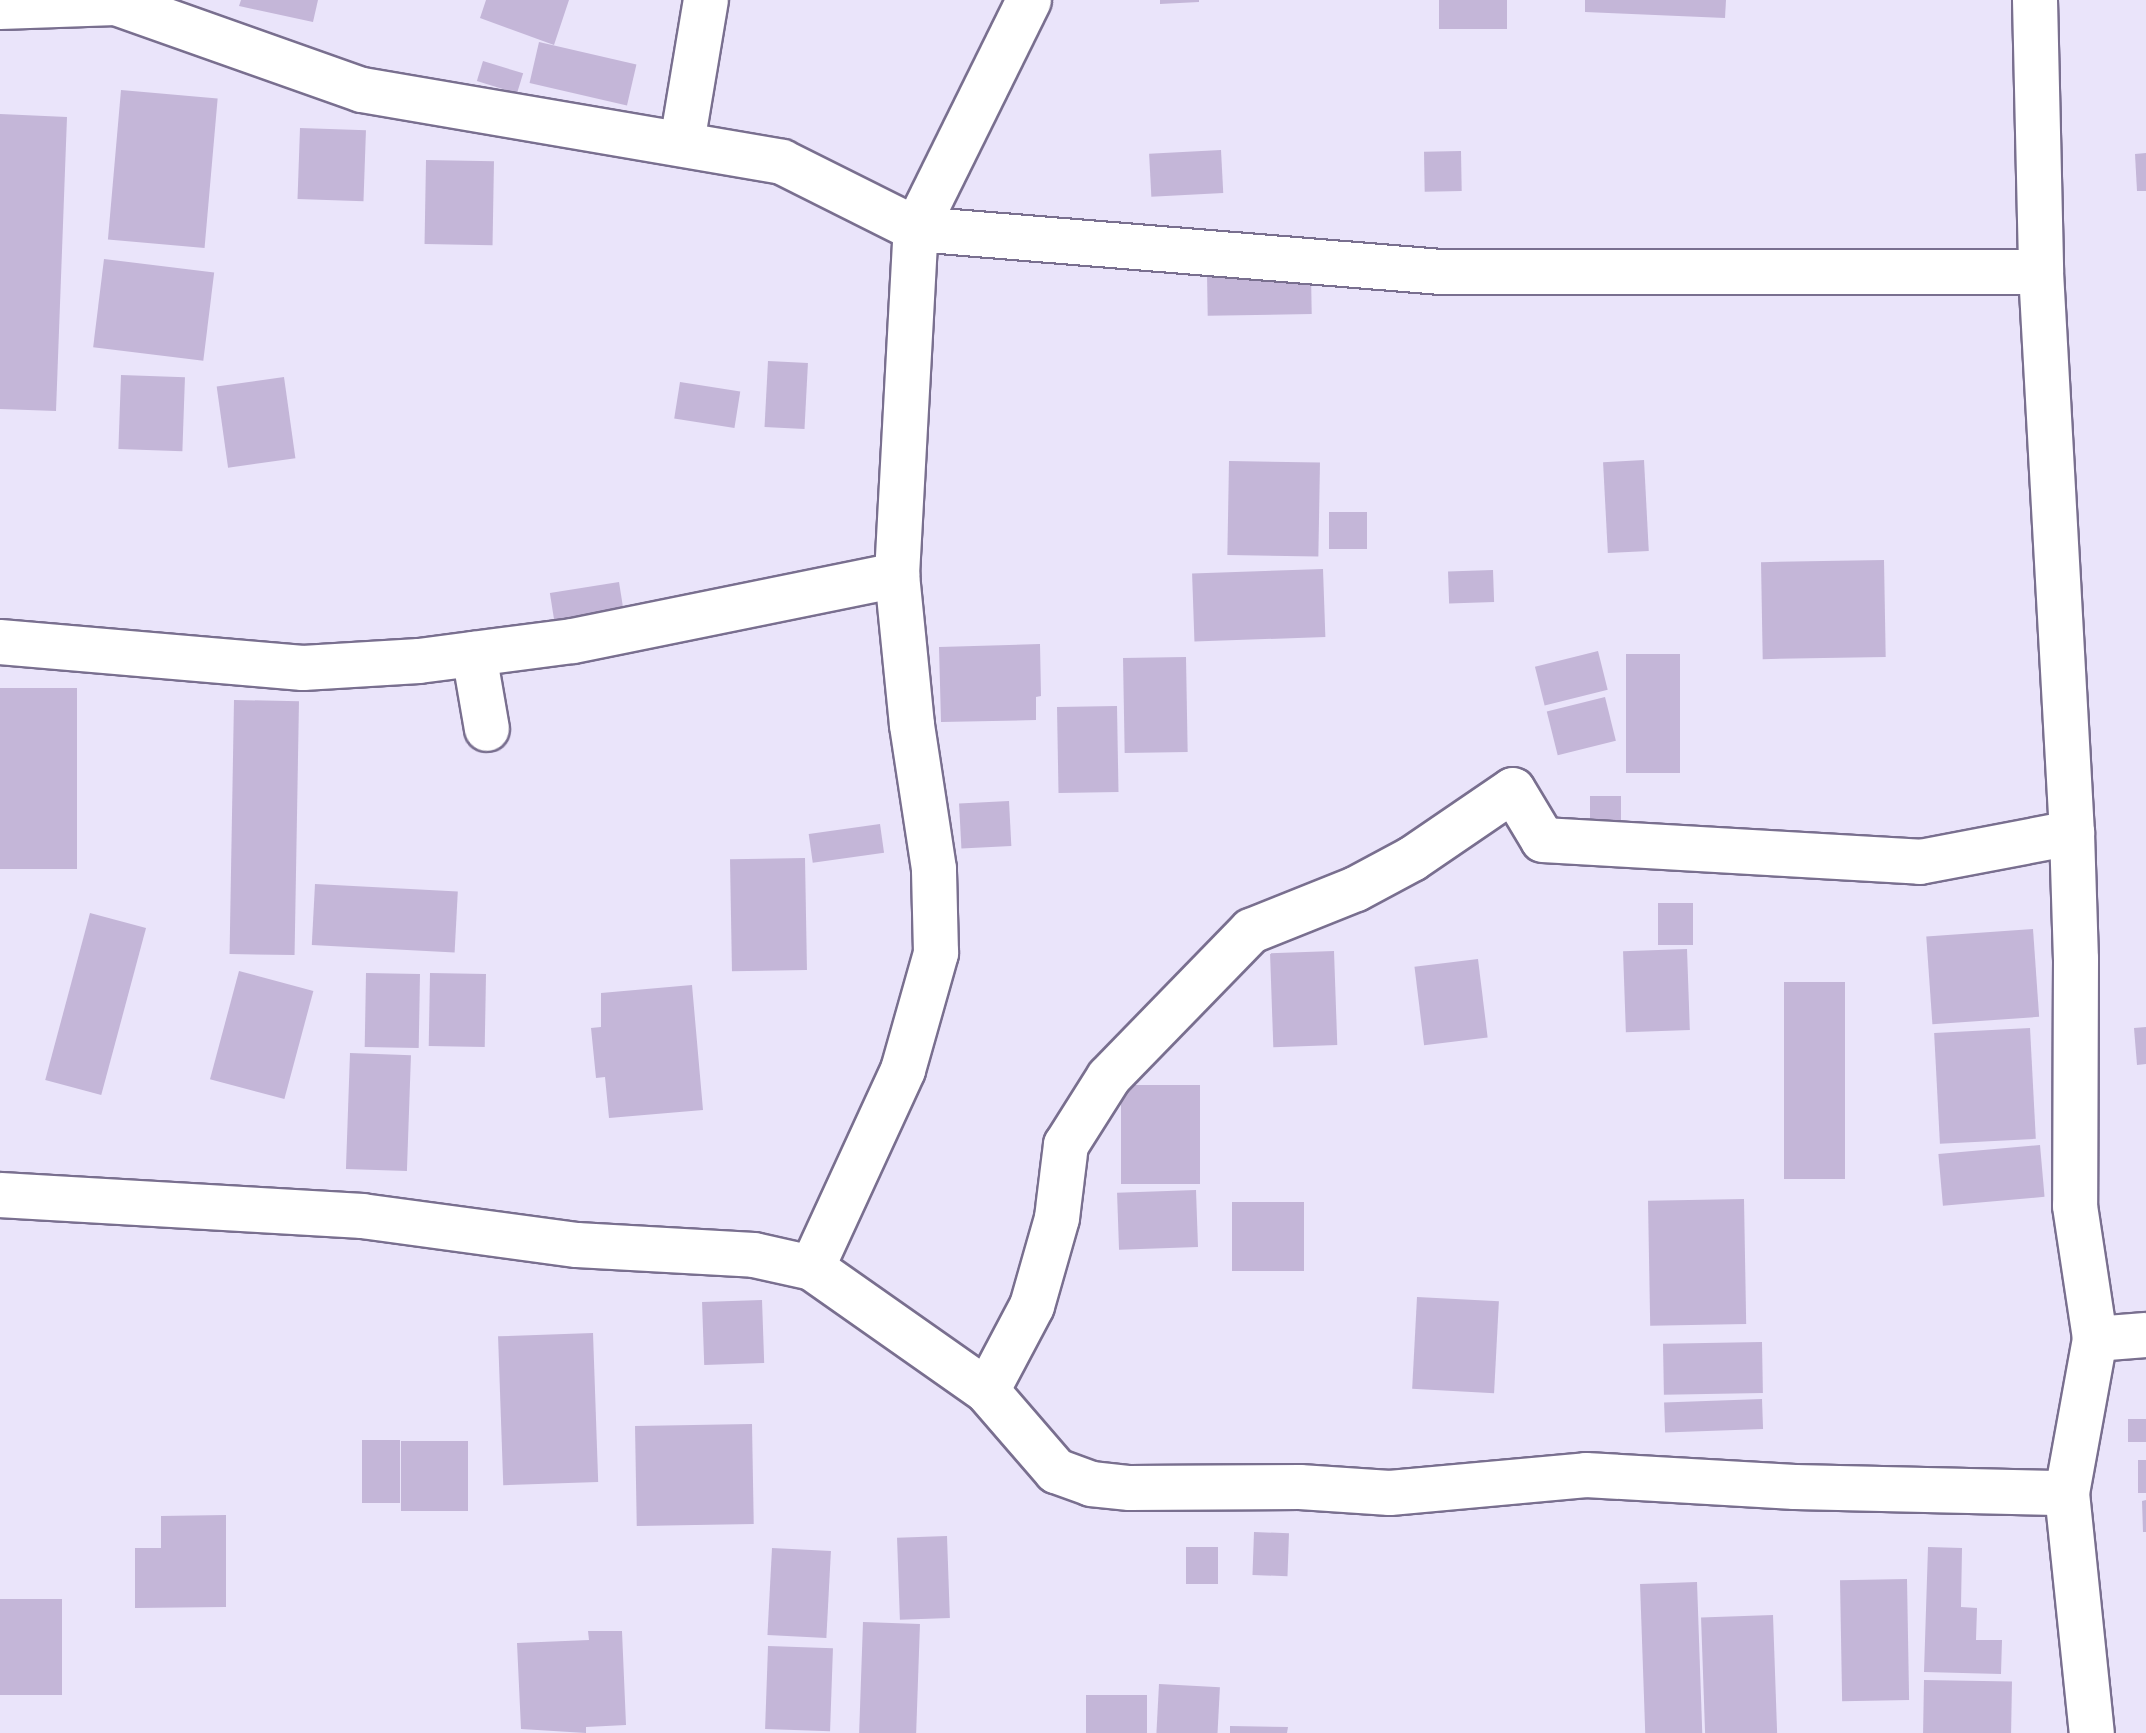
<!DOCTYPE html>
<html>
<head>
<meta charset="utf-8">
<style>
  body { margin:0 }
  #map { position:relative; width:2146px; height:1733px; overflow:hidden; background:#eae4fa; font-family:Literata,serif }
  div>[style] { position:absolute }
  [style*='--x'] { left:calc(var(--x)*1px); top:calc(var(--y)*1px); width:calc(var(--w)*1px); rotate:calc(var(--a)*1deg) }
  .building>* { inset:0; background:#c4b6d8; transform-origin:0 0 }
  .roads { filter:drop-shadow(2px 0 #796f8f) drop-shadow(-2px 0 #796f8f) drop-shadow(0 2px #796f8f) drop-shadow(0 -2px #796f8f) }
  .street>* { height:44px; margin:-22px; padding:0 22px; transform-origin:22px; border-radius:22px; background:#fff }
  span { translate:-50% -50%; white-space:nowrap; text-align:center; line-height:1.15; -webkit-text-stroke:6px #eae4fa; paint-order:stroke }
</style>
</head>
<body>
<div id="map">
  <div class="building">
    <div style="clip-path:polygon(241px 0,318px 0,313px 22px,239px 6px)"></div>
    <div style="clip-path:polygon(486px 0,569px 0,554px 45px,480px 18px)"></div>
    <div style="clip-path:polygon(1160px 0,1199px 0,1199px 2px,1160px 4px)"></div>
    <div style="left:1439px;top:0;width:68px;height:29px"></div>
    <div style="clip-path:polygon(1585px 0,1726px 0,1725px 18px,1585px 12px)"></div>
    <div style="left:539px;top:42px;width:100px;height:42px;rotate:13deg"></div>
    <div style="left:483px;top:61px;width:42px;height:21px;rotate:17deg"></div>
    <div style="left:121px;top:90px;width:97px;height:150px;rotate:5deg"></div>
    <div style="clip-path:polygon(0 114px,67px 117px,56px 411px,0 409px)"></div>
    <div style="left:300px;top:128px;width:66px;height:71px;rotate:2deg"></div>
    <div style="left:1221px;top:150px;width:43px;height:72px;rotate:87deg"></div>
    <div style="left:1461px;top:151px;width:40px;height:37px;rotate:89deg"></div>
    <div style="clip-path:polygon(2146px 153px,2146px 191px,2137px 191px,2135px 154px)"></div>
    <div style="left:426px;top:160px;width:68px;height:84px;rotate:1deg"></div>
    <div style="left:104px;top:259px;width:111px;height:89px;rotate:7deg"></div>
    <div style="left:1311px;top:273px;width:41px;height:104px;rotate:89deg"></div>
    <div style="left:768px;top:361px;width:40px;height:66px;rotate:3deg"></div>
    <div style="left:121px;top:375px;width:64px;height:74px;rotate:2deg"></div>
    <div style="left:284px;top:377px;width:82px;height:68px;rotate:82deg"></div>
    <div style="left:680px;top:382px;width:61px;height:37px;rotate:9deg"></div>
    <div style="left:1644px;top:460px;width:91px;height:41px;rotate:87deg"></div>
    <div style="left:1229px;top:461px;width:91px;height:94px;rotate:1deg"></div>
    <div style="left:1329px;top:512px;width:38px;height:37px"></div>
    <div style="left:1884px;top:560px;width:97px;height:123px;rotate:89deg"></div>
    <div style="left:1323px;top:569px;width:68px;height:131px;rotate:88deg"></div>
    <div style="left:1493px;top:570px;width:32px;height:45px;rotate:88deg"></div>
    <div style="left:619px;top:582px;width:31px;height:70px;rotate:81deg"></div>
    <div style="clip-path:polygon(1040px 644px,1041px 696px,1036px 697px,1036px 720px,941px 722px,939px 647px)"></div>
    <div style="left:1598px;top:651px;width:40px;height:65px;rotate:76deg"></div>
    <div style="left:1626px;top:654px;width:54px;height:119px"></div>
    <div style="left:1186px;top:657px;width:95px;height:63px;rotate:89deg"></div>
    <div style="left:0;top:688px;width:77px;height:181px"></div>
    <div style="left:1605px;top:697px;width:45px;height:60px;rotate:76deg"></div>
    <div style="left:234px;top:700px;width:65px;height:254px;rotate:1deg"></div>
    <div style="left:1117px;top:706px;width:86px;height:60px;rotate:89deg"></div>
    <div style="left:1590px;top:796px;width:31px;height:35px"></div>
    <div style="left:1009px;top:801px;width:45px;height:50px;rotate:87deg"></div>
    <div style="left:880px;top:824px;width:29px;height:72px;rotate:82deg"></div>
    <div style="left:805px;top:858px;width:112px;height:75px;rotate:89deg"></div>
    <div style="left:315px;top:884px;width:143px;height:61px;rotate:3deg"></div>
    <div style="left:1658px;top:903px;width:35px;height:42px"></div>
    <div style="left:90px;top:913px;width:58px;height:173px;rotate:15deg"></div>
    <div style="left:2033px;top:929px;width:88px;height:107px;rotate:86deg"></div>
    <div style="left:1687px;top:949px;width:81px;height:64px;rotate:88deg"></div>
    <div style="left:1334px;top:951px;width:94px;height:64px;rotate:88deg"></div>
    <div style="left:1478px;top:959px;width:79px;height:64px;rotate:83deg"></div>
    <div style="left:239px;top:971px;width:77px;height:112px;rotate:15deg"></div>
    <div style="left:366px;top:973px;width:54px;height:74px;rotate:1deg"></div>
    <div style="left:430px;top:973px;width:56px;height:73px;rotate:1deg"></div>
    <div style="left:1784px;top:982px;width:61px;height:197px"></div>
    <div style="clip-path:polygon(692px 985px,703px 1110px,609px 1118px,605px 1077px,596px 1078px,591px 1028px,601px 1027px,601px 993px)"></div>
    <div style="clip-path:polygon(2146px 1027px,2146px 1064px,2137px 1065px,2134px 1028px)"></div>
    <div style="left:2030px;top:1028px;width:111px;height:96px;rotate:87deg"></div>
    <div style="left:350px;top:1053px;width:61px;height:116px;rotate:2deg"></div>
    <div style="left:1121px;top:1085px;width:79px;height:99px"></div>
    <div style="left:2040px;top:1145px;width:52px;height:102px;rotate:85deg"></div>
    <div style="left:1196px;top:1190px;width:57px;height:79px;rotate:88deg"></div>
    <div style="left:1744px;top:1199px;width:125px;height:96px;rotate:89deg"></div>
    <div style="left:1232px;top:1202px;width:72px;height:69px"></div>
    <div style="left:1417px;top:1297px;width:82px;height:92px;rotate:3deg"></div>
    <div style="left:762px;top:1300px;width:63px;height:60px;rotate:88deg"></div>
    <div style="left:593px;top:1333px;width:149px;height:95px;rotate:88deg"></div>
    <div style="left:1762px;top:1342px;width:51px;height:99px;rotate:89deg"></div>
    <div style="left:1762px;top:1399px;width:30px;height:98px;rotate:88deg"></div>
    <div style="left:2146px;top:1419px;width:23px;height:18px;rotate:90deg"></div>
    <div style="left:752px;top:1424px;width:100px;height:117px;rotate:89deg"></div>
    <div style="left:362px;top:1440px;width:38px;height:63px"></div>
    <div style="left:401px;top:1441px;width:67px;height:70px"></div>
    <div style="left:2138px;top:1460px;width:8px;height:33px"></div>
    <div style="clip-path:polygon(2146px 1500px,2146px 1532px,2143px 1532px,2142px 1501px)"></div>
    <div style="clip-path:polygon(226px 1515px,226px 1607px,135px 1608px,135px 1548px,161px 1548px,161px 1516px)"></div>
    <div style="left:1254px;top:1532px;width:35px;height:43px;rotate:2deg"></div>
    <div style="left:947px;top:1536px;width:82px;height:50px;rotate:88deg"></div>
    <div style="left:1186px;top:1547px;width:32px;height:37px"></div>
    <div style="clip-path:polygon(1928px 1547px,1962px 1548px,1961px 1607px,1977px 1608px,1976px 1640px,2002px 1640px,2001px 1674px,1924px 1672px)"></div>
    <div style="left:772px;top:1548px;width:59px;height:87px;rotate:3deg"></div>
    <div style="left:1907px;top:1579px;width:121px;height:67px;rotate:89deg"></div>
    <div style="left:1697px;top:1582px;width:151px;height:57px;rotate:88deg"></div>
    <div style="left:62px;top:1599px;width:96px;height:62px;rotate:90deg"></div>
    <div style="left:1773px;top:1615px;width:118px;height:72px;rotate:88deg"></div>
    <div style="left:863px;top:1622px;width:57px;height:111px;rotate:2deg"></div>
    <div style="clip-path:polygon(588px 1631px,622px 1631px,626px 1725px,586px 1727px,586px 1733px,521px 1729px,517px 1643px,589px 1640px)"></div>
    <div style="left:768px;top:1646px;width:65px;height:83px;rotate:2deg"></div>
    <div style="left:1924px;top:1680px;width:88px;height:53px;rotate:1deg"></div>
    <div style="left:1159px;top:1684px;width:61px;height:49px;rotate:3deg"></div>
    <div style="left:1086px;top:1695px;width:61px;height:38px"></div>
    <div style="clip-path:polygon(1230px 1726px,1288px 1727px,1287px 1733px,1230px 1733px)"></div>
  </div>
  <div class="roads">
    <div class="street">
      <div style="--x:2035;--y:0;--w:272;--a:88.7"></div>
      <div style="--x:2041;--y:272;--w:562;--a:86.84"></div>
      <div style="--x:2072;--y:833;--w:126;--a:88.2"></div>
      <div style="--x:2076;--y:959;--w:247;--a:90.2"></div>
      <div style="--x:2075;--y:1206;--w:134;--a:81.4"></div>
      <div style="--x:2095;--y:1339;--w:157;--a:100.3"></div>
      <div style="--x:2067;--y:1493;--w:241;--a:84.1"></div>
      <div style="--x:0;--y:7;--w:116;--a:-2"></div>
      <div style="--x:116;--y:3;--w:261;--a:19.5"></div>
      <div style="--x:362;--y:90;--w:426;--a:9.7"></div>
      <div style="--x:782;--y:162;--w:150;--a:26.6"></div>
      <div style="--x:916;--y:229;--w:527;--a:4.68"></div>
      <div style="--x:1441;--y:272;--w:600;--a:0"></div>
      <div style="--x:682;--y:143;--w:145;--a:-80.5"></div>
      <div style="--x:0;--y:642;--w:304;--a:4.9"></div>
      <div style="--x:303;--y:668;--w:116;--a:-3.5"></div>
      <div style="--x:419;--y:661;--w:155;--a:-7.4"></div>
      <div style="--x:573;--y:641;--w:331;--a:-11.5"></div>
      <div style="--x:474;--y:654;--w:76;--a:80.2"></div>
      <div style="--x:0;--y:1195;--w:363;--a:3.3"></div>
      <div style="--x:362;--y:1216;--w:217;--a:7.7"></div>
      <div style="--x:577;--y:1245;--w:177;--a:3.2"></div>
      <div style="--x:754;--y:1255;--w:59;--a:12.6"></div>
      <div style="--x:812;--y:1268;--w:214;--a:35.1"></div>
      <div style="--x:987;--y:1391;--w:106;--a:49.2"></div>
      <div style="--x:1056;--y:1471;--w:37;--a:20"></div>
      <div style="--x:1091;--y:1484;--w:39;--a:6"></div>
      <div style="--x:1130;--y:1488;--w:170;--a:-0.3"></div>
      <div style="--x:1300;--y:1487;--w:90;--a:3.8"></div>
      <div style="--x:1390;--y:1493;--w:197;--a:-5.2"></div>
      <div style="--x:1586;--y:1475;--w:209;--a:3.3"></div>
      <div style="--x:1795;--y:1487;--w:272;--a:1.3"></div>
      <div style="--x:812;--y:1268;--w:218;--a:-65.3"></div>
      <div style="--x:903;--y:1070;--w:122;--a:-74.2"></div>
      <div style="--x:936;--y:953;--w:84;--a:-91.4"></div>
      <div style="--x:934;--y:869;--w:146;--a:-98.7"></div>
      <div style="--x:912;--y:725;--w:151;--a:-95.7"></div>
      <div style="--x:897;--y:575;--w:347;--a:-86.9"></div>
      <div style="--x:916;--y:229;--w:255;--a:-63.7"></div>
      <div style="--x:2095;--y:1339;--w:51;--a:-4.5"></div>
      <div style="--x:987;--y:1391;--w:96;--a:-62.1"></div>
      <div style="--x:1032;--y:1306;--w:91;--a:-74.1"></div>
      <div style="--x:1057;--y:1218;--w:74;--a:-83"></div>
      <div style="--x:1066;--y:1145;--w:80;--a:-57.7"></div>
      <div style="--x:1109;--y:1077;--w:204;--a:-45.8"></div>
      <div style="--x:1251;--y:931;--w:113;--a:-21.8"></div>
      <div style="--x:1356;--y:889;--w:64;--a:-28.2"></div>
      <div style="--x:1412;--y:859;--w:122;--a:-34.3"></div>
      <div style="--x:1513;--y:790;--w:58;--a:59"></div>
      <div style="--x:1543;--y:840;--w:378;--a:3.3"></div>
      <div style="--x:1920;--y:862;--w:155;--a:-10.8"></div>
    </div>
  </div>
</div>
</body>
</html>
